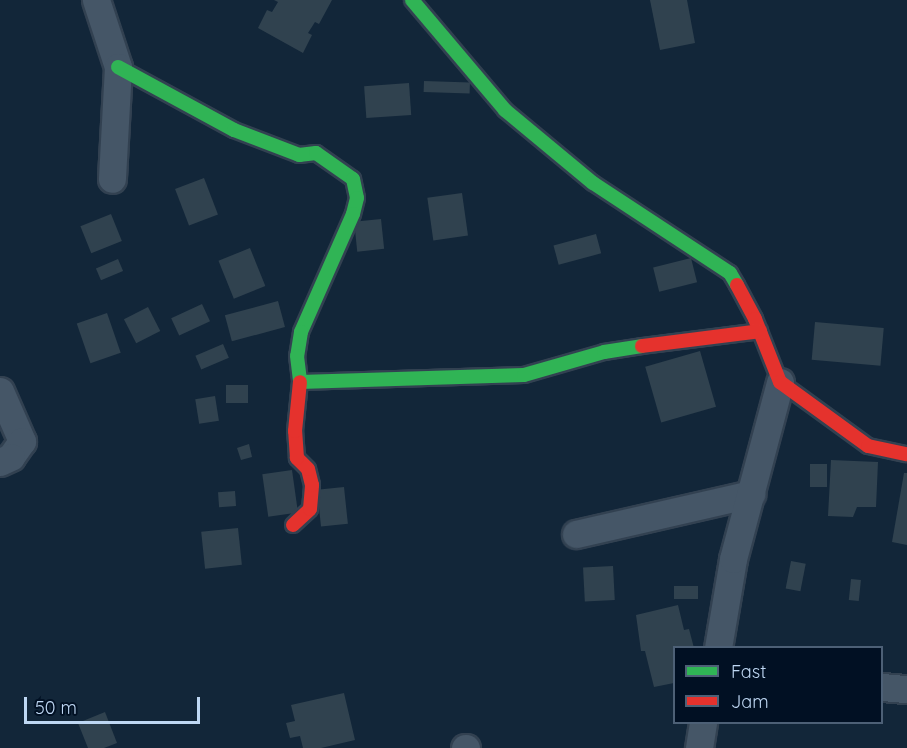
<!DOCTYPE html>
<html>
<head>
<meta charset="utf-8">
<style>
  body { margin:0 }
  #map { position:relative; width:907px; height:748px; overflow:hidden; background:#122639; font-family:Quicksand,sans-serif }
  div>[style] { position:absolute }
  [style*='--x'] { left:calc(var(--x)*1px); top:calc(var(--y)*1px); width:calc(var(--w)*1px); rotate:calc(var(--a)*1deg) }
  .building>* { inset:0; background:#30424f; transform-origin:0 0 }
  .roads { filter:drop-shadow(2px 0 #324151) drop-shadow(-2px 0 #324151) drop-shadow(0 2px #324151) drop-shadow(0 -2px #324151) }
  .street>* { height:27px; margin:-13.5px; padding:0 13.5px; transform-origin:13.5px; border-radius:13.5px; background:#455667 }
  .fast>* { height:14px; margin:-7px; padding:0 7px; transform-origin:7px; border-radius:7px; background:#30b455 }
  .jam>* { height:14px; margin:-7px; padding:0 7px; transform-origin:7px; border-radius:7px; background:#e5322d }
  span { translate:-50% -50%; white-space:nowrap; text-align:center; line-height:1.15; -webkit-text-stroke:5px #011023; paint-order:stroke }
  .legend { position:absolute; left:673px; top:646px; width:210px; height:78px; box-sizing:border-box; background:#011023; border:2px solid #4d6076; margin:0; padding:8px 10px; list-style:none; font-size:18px; color:#bed7f3 }
  .legend li { display:flex; align-items:center; gap:12px; height:30px }
  .legend b { width:30px; border:2px solid #4d6076 }
  .scale { position:absolute; left:24px; top:697px; width:176px; height:27px; box-sizing:border-box; border:3px solid #bed7f3; border-top:0; padding-left:8px; font-size:18px; line-height:21px; white-space:nowrap; color:#bed7f3; -webkit-text-stroke:4px #011023; paint-order:stroke }
</style>
</head>
<body>
<div id="map">
  <div class="building">
    <div style="clip-path:polygon(274px 0,332px 0,319px 24px,315px 22px,308px 33px,312px 35px,303px 53px,258px 28px,267px 10px,272px 12px,278px 2px)"></div>
    <div style="clip-path:polygon(650px 0,687px 0,695px 43px,660px 50px)"></div>
    <div style="left:424px;top:81px;width:46px;height:11px;rotate:2deg"></div>
    <div style="left:409px;top:83px;width:32px;height:45px;rotate:86deg"></div>
    <div style="left:204px;top:178px;width:39px;height:31px;rotate:69deg"></div>
    <div style="left:462px;top:193px;width:43px;height:35px;rotate:82deg"></div>
    <div style="left:111px;top:214px;width:29px;height:33px;rotate:68deg"></div>
    <div style="left:381px;top:219px;width:30px;height:27px;rotate:84deg"></div>
    <div style="left:596px;top:234px;width:20px;height:44px;rotate:75deg"></div>
    <div style="left:250px;top:248px;width:41px;height:34px;rotate:68deg"></div>
    <div style="left:691px;top:258px;width:25px;height:39px;rotate:76deg"></div>
    <div style="left:118px;top:259px;width:13px;height:24px;rotate:67deg"></div>
    <div style="left:278px;top:301px;width:27px;height:55px;rotate:75deg"></div>
    <div style="left:202px;top:304px;width:19px;height:34px;rotate:65deg"></div>
    <div style="left:148px;top:307px;width:27px;height:27px;rotate:63deg"></div>
    <div style="left:107px;top:313px;width:42px;height:32px;rotate:71deg"></div>
    <div style="left:815px;top:322px;width:69px;height:38px;rotate:5deg"></div>
    <div style="left:223px;top:344px;width:15px;height:30px;rotate:67deg"></div>
    <div style="left:700px;top:351px;width:58px;height:57px;rotate:74deg"></div>
    <div style="left:226px;top:385px;width:22px;height:18px"></div>
    <div style="left:215px;top:396px;width:25px;height:20px;rotate:81deg"></div>
    <div style="clip-path:polygon(249px 444px,252px 457px,241px 460px,237px 448px)"></div>
    <div style="clip-path:polygon(831px 460px,878px 462px,876px 507px,857px 507px,853px 517px,828px 516px)"></div>
    <div style="left:810px;top:464px;width:17px;height:23px"></div>
    <div style="left:292px;top:470px;width:43px;height:30px;rotate:82deg"></div>
    <div style="clip-path:polygon(904px 473px,907px 473px,907px 545px,892px 542px)"></div>
    <div style="left:344px;top:487px;width:37px;height:27px;rotate:84deg"></div>
    <div style="left:235px;top:491px;width:15px;height:17px;rotate:86deg"></div>
    <div style="left:238px;top:528px;width:37px;height:37px;rotate:84deg"></div>
    <div style="left:791px;top:561px;width:15px;height:28px;rotate:11deg"></div>
    <div style="left:613px;top:566px;width:34px;height:30px;rotate:87deg"></div>
    <div style="left:851px;top:579px;width:10px;height:21px;rotate:6deg"></div>
    <div style="left:674px;top:586px;width:24px;height:13px"></div>
    <div style="clip-path:polygon(678px 605px,684px 630px,689px 629px,694px 648px,674px 648px,674px 683px,654px 687px,645px 651px,641px 651px,636px 615px)"></div>
    <div style="clip-path:polygon(344px 693px,355px 740px,321px 748px,303px 748px,300px 736px,290px 738px,286px 723px,295px 721px,291px 705px)"></div>
    <div style="clip-path:polygon(105px 712px,117px 743px,104px 748px,88px 748px,78px 723px)"></div>
  </div>
  <div class="roads">
    <div class="street">
      <div style="--x:96;--y:0;--w:71;--a:71.8"></div>
      <div style="--x:118;--y:67;--w:112;--a:93.1"></div>
      <div style="--x:0;--y:391;--w:55;--a:66.3"></div>
      <div style="--x:22;--y:441;--w:19;--a:125"></div>
      <div style="--x:11;--y:457;--w:12;--a:156"></div>
      <div style="--x:576;--y:534;--w:180;--a:-12.9"></div>
      <div style="--x:718;--y:648;--w:90;--a:-80.4"></div>
      <div style="--x:733;--y:559;--w:183;--a:-75.1"></div>
      <div style="--x:882;--y:687;--w:25;--a:5"></div>
      <div style="--x:465;--y:748;--w:1;--a:0"></div>
      <div style="--x:699;--y:748;--w:26;--a:-81"></div>
    </div>
    <div class="fast">
      <div style="--x:412;--y:0;--w:144;--a:49.8"></div>
      <div style="--x:505;--y:110;--w:114;--a:39.7"></div>
      <div style="--x:593;--y:183;--w:164;--a:33.3"></div>
      <div style="--x:730;--y:273;--w:14;--a:60"></div>
      <div style="--x:118;--y:67;--w:132;--a:28.5"></div>
      <div style="--x:234;--y:130;--w:70;--a:21"></div>
      <div style="--x:299;--y:155;--w:17;--a:-7"></div>
      <div style="--x:316;--y:153;--w:45;--a:35.1"></div>
      <div style="--x:353;--y:179;--w:19;--a:78"></div>
      <div style="--x:357;--y:198;--w:16;--a:104"></div>
      <div style="--x:353;--y:214;--w:129;--a:113.8"></div>
      <div style="--x:301;--y:332;--w:24;--a:99"></div>
      <div style="--x:297;--y:356;--w:26;--a:83"></div>
      <div style="--x:300;--y:382;--w:224;--a:-1.8"></div>
      <div style="--x:524;--y:375;--w:83;--a:-16"></div>
      <div style="--x:604;--y:352;--w:38;--a:-9"></div>
    </div>
    <div class="jam">
      <div style="--x:737;--y:285;--w:38;--a:62"></div>
      <div style="--x:755;--y:319;--w:68;--a:68.4"></div>
      <div style="--x:780;--y:382;--w:109;--a:36"></div>
      <div style="--x:868;--y:446;--w:40;--a:12"></div>
      <div style="--x:642;--y:346;--w:119;--a:-7.2"></div>
      <div style="--x:293;--y:525;--w:23;--a:-43"></div>
      <div style="--x:310;--y:509;--w:24;--a:-85"></div>
      <div style="--x:312;--y:485;--w:16;--a:-104"></div>
      <div style="--x:308;--y:469;--w:16;--a:-135"></div>
      <div style="--x:297;--y:458;--w:27;--a:-94"></div>
      <div style="--x:295;--y:431;--w:49;--a:-84.2"></div>
    </div>
  </div>
  <ul class="legend">
  <li><b style="height:8px;background:#30b455"></b>Fast</li>
  <li><b style="height:8px;background:#e5322d"></b>Jam</li>
  </ul>
  <div class="scale">50 m</div>
</div>
</body>
</html>
